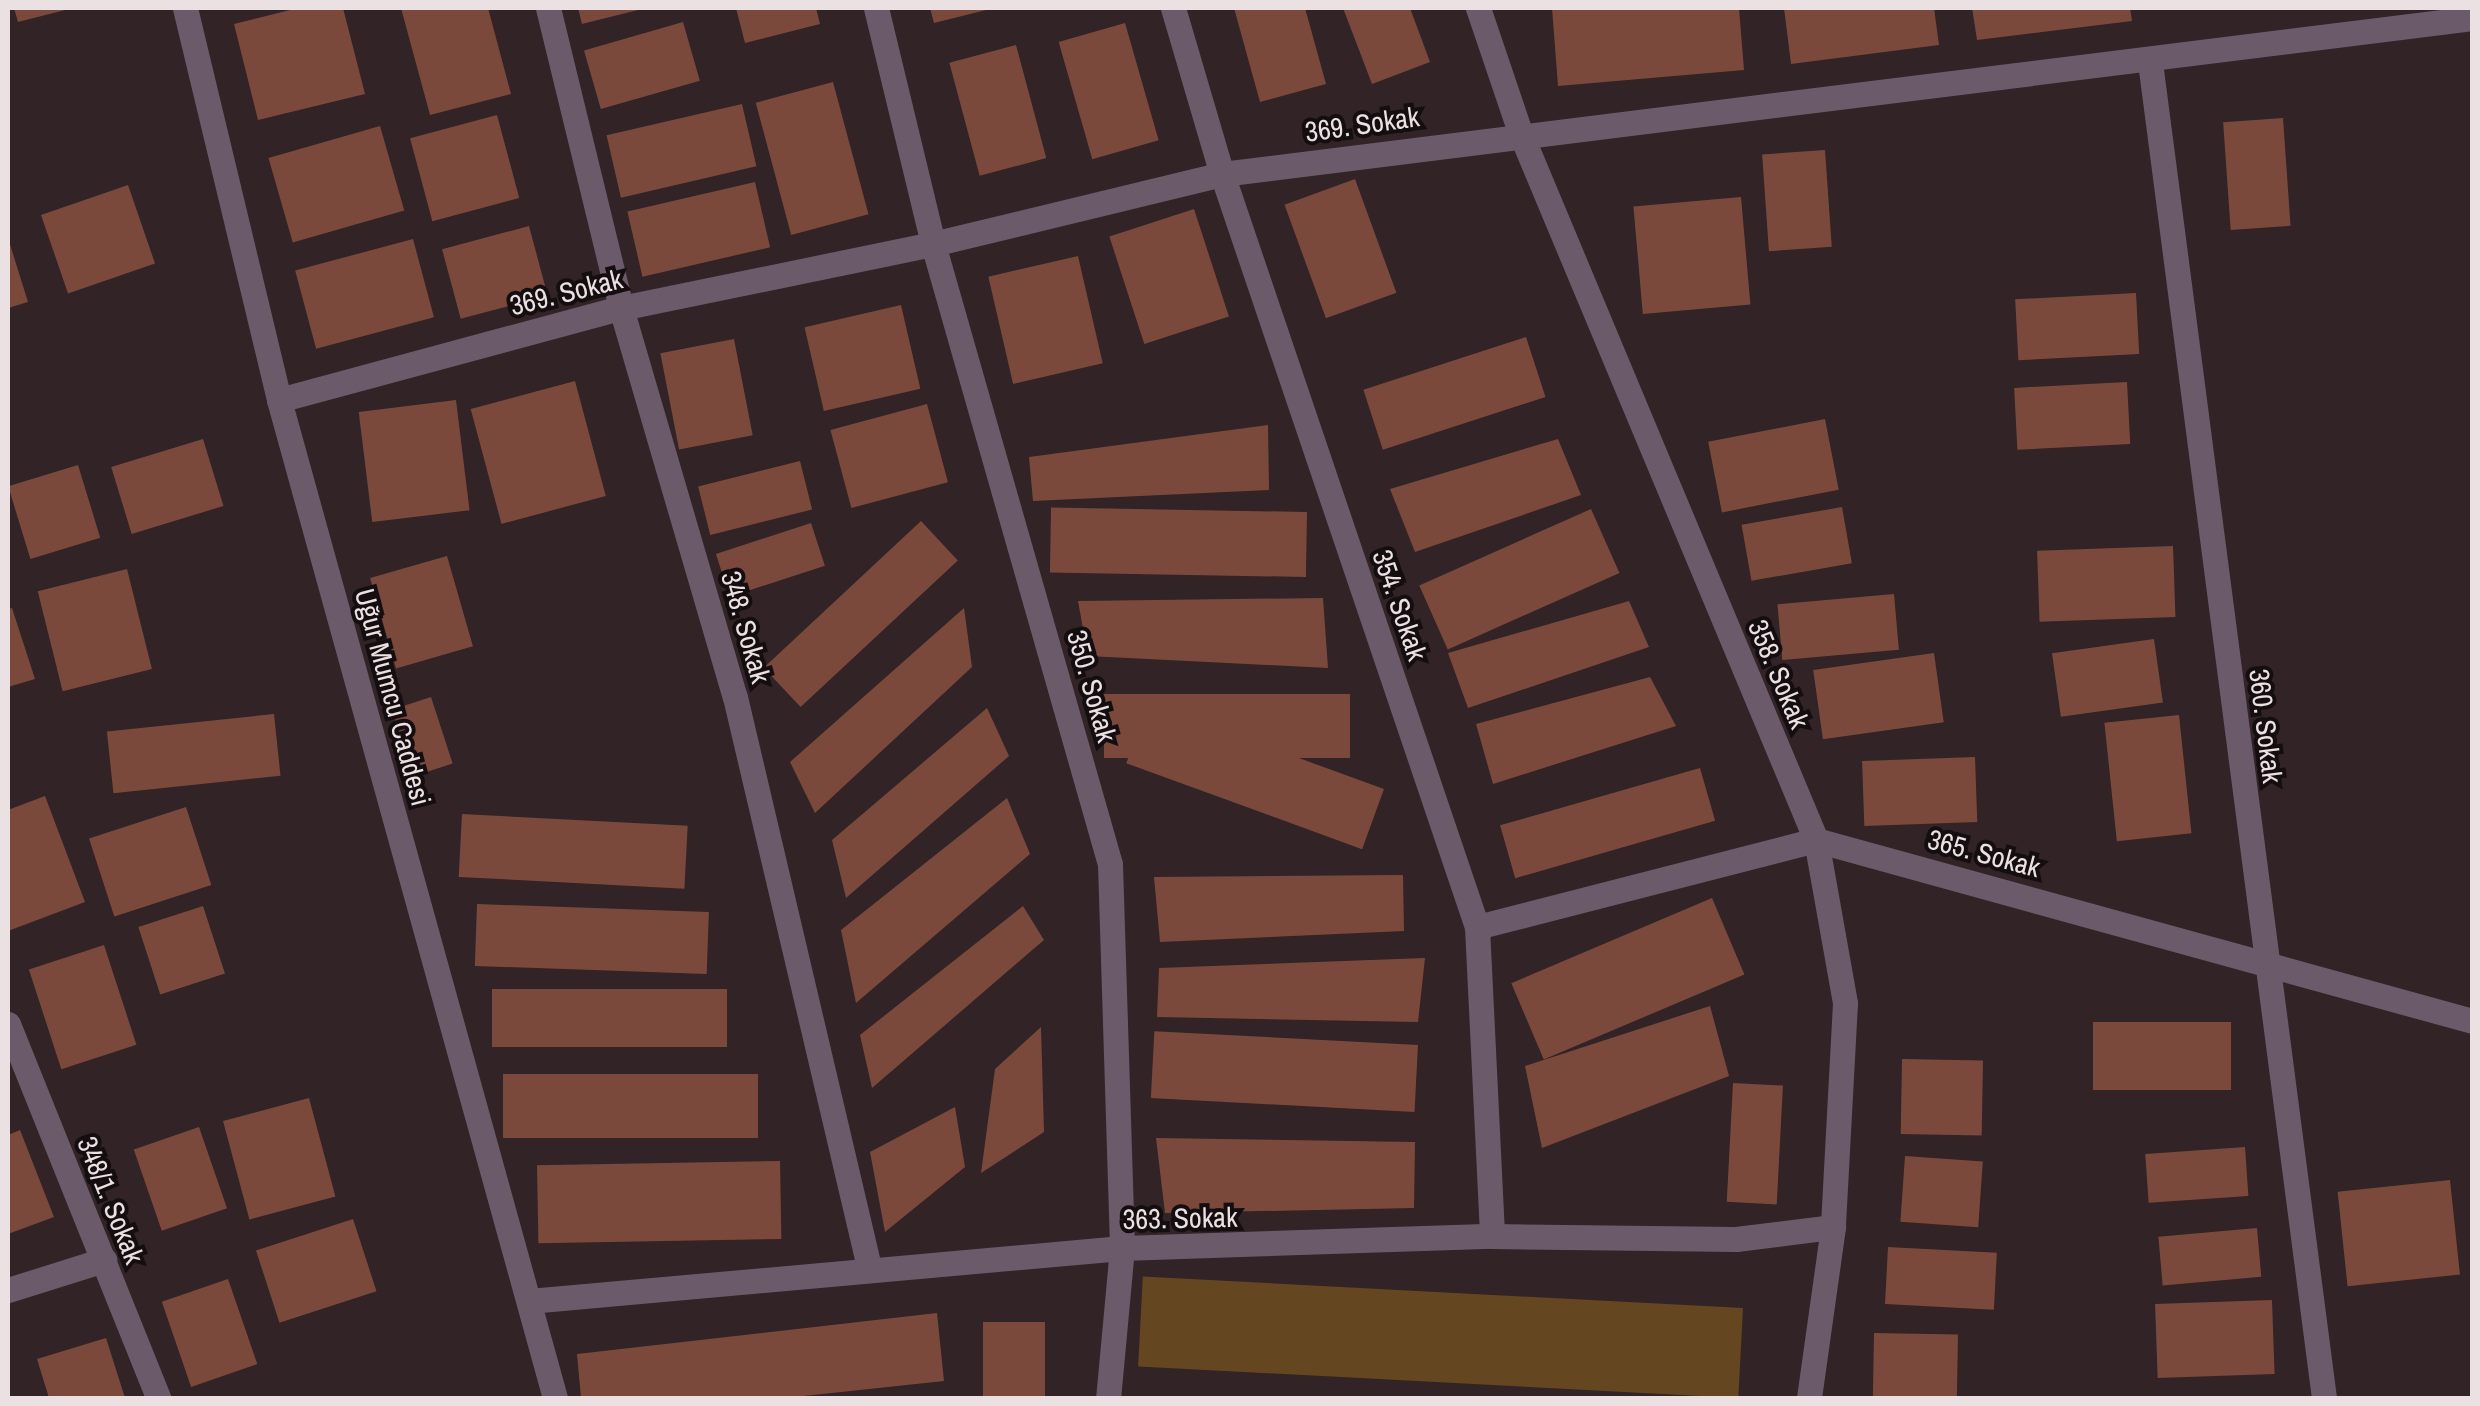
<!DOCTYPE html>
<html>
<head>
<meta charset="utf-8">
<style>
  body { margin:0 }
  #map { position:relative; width:2480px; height:1406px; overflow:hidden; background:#312326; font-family:"Archivo Narrow",sans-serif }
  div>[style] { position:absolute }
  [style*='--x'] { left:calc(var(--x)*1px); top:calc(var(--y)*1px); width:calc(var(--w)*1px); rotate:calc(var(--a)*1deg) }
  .green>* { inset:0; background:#644620; transform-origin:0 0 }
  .building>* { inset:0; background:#7b493c; transform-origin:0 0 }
  .minor>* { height:25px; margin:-12.5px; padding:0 12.5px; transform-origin:12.5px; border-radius:12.5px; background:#6b5a6a }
  .tertiary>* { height:25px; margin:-12.5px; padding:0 12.5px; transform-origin:12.5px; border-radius:12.5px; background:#6b5a6a }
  span { translate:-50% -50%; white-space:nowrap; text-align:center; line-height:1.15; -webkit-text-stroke:8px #150e10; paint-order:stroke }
  .street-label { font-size:28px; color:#ebe1e3 }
  .frame { position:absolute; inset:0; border:10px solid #ebe1e3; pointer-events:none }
</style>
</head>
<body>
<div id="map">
  <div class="green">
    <div style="left:1743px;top:1308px;width:90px;height:601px;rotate:93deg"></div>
  </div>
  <div class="building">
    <div style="clip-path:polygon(14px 8px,69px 8px,69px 9px,18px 22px)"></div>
    <div style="clip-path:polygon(298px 8px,343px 8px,365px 94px,258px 120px,234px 24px)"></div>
    <div style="clip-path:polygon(401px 8px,488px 8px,511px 94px,430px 115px)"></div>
    <div style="clip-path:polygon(578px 8px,642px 8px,642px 9px,582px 24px)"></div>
    <div style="clip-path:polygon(736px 8px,816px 8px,820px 24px,745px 43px)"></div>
    <div style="clip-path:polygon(930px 8px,990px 8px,990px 9px,934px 23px)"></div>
    <div style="clip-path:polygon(1234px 8px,1305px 8px,1326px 84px,1260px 102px)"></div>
    <div style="clip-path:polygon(1343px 8px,1410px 8px,1430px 62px,1372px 84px)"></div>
    <div style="clip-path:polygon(1552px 8px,1739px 8px,1744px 70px,1558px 86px)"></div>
    <div style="clip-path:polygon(1784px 8px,1934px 8px,1939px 45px,1791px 64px)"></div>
    <div style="clip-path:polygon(1972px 8px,2130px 8px,2132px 21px,1977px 40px)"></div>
    <div style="left:683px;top:22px;width:61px;height:103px;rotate:74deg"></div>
    <div style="left:1125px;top:23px;width:122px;height:69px;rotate:74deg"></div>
    <div style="left:1016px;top:45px;width:117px;height:69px;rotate:75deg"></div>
    <div style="left:833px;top:82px;width:137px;height:80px;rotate:75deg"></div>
    <div style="left:742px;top:104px;width:64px;height:139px;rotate:77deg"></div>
    <div style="left:497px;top:115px;width:86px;height:90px;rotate:75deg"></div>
    <div style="left:2283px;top:118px;width:108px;height:60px;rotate:86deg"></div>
    <div style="left:380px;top:126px;width:88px;height:116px;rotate:74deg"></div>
    <div style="left:1825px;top:150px;width:97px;height:63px;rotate:86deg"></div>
    <div style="left:1355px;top:179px;width:121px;height:75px;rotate:70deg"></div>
    <div style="left:755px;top:182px;width:67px;height:131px;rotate:77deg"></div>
    <div style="left:128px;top:185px;width:83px;height:92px;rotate:71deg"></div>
    <div style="left:1741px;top:197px;width:108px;height:108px;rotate:85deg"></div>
    <div style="left:1194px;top:209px;width:113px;height:89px;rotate:72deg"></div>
    <div style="left:529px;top:226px;width:72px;height:90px;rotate:75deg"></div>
    <div style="clip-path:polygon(8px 238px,28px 302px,8px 308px)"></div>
    <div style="left:413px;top:239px;width:81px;height:122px;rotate:75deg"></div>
    <div style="left:1078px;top:256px;width:110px;height:92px;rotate:77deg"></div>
    <div style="left:2136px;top:293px;width:61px;height:121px;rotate:87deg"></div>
    <div style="left:901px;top:305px;width:86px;height:99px;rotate:77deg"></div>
    <div style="left:1526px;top:337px;width:63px;height:171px;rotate:72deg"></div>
    <div style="left:734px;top:339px;width:98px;height:75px;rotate:79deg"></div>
    <div style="left:575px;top:381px;width:119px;height:108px;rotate:75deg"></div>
    <div style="left:2127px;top:382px;width:62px;height:113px;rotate:87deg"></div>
    <div style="left:456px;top:400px;width:111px;height:98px;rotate:83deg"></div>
    <div style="left:927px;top:404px;width:81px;height:100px;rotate:75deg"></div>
    <div style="left:1825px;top:419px;width:72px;height:119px;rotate:79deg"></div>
    <div style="clip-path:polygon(1268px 425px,1269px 490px,1033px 501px,1029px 457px)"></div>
    <div style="left:203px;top:439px;width:70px;height:96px;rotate:73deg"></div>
    <div style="clip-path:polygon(1558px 439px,1581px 495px,1415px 552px,1390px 489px)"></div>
    <div style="left:800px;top:461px;width:50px;height:105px;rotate:76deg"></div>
    <div style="left:78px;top:465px;width:76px;height:73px;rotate:73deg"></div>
    <div style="left:1842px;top:507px;width:57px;height:102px;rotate:80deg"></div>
    <div style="left:1591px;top:509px;width:70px;height:188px;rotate:66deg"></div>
    <div style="left:1307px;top:512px;width:65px;height:256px;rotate:91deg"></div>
    <div style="left:921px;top:521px;width:54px;height:215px;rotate:47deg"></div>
    <div style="left:811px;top:523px;width:45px;height:100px;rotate:72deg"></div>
    <div style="left:2173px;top:546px;width:71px;height:136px;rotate:88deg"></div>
    <div style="left:447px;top:556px;width:94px;height:80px;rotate:74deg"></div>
    <div style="left:127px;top:569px;width:103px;height:92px;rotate:76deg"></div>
    <div style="left:1894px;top:594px;width:56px;height:117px;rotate:85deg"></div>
    <div style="clip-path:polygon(1323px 598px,1328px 668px,1088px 656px,1078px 601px)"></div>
    <div style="clip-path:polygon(1629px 601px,1649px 647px,1468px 708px,1448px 653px)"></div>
    <div style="clip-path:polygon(12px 608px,35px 679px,8px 687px,8px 609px)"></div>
    <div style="clip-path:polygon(964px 608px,972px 667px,815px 813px,790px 762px)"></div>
    <div style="left:2154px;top:639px;width:64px;height:103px;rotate:82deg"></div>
    <div style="left:1934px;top:653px;width:70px;height:122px;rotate:82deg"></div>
    <div style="clip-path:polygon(1650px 677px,1676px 726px,1493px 784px,1476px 724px)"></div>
    <div style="left:1104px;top:694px;width:246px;height:64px"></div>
    <div style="left:431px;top:697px;width:70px;height:41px;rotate:72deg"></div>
    <div style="clip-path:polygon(987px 708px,1009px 756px,846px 898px,832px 840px)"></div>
    <div style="left:274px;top:714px;width:62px;height:168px;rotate:84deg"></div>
    <div style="left:2179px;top:715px;width:119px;height:75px;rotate:84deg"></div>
    <div style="left:1975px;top:757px;width:65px;height:113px;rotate:88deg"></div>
    <div style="left:1700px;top:768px;width:55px;height:208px;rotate:74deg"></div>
    <div style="left:1384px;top:789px;width:64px;height:251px;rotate:110deg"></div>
    <div style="clip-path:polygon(45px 796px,85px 902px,8px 931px,8px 810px)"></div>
    <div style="clip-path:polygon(1007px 798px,1030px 854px,856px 1003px,841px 930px)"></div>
    <div style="left:186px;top:807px;width:82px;height:102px;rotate:72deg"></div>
    <div style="left:462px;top:814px;width:226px;height:63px;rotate:3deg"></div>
    <div style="clip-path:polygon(1403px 875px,1404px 931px,1160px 942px,1154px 877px)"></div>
    <div style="left:1712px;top:898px;width:83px;height:218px;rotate:67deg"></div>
    <div style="left:477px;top:904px;width:232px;height:62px;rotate:2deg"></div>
    <div style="left:203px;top:906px;width:71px;height:68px;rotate:72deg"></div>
    <div style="clip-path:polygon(1023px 906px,1044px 940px,872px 1088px,860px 1035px)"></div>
    <div style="left:104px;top:945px;width:105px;height:79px;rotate:72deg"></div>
    <div style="clip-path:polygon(1425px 958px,1418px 1022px,1157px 1017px,1159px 968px)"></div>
    <div style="left:727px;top:989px;width:58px;height:235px;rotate:90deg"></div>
    <div style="clip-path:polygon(1710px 1006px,1729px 1076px,1542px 1148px,1525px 1066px)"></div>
    <div style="left:2093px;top:1022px;width:138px;height:68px"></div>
    <div style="clip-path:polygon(1041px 1027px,1044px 1132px,981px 1173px,995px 1069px)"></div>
    <div style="left:1418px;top:1045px;width:67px;height:264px;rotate:93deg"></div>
    <div style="left:1902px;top:1059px;width:81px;height:75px;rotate:1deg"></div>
    <div style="left:503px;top:1074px;width:255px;height:64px"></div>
    <div style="left:1733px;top:1083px;width:50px;height:119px;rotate:3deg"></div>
    <div style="left:309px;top:1098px;width:102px;height:89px;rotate:75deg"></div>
    <div style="clip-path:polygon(955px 1107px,965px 1167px,885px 1232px,870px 1152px)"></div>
    <div style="left:199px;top:1127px;width:86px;height:69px;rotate:71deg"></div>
    <div style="clip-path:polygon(20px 1130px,54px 1217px,8px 1234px,8px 1135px)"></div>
    <div style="clip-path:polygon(1156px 1138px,1415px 1142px,1414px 1208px,1165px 1213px)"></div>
    <div style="left:2245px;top:1147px;width:49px;height:100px;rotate:86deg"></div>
    <div style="left:1905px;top:1156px;width:78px;height:66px;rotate:4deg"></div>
    <div style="left:780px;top:1161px;width:78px;height:243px;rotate:89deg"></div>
    <div style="left:2450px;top:1180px;width:95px;height:113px;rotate:84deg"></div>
    <div style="left:353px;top:1219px;width:76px;height:102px;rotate:72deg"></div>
    <div style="left:2257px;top:1228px;width:49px;height:99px;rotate:85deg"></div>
    <div style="left:1888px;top:1247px;width:109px;height:57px;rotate:3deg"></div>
    <div style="left:228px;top:1279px;width:90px;height:70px;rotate:71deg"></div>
    <div style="left:2272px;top:1300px;width:74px;height:117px;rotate:88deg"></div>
    <div style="clip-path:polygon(937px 1313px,944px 1381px,785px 1398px,581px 1398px,577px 1354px)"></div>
    <div style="left:1045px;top:1322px;width:76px;height:62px;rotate:90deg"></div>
    <div style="left:1874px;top:1333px;width:84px;height:65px;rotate:1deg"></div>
    <div style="clip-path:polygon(106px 1338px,125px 1398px,49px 1398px,37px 1359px)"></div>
  </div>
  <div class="minor">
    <div style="--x:548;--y:8;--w:309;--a:76.3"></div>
    <div style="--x:621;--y:308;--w:405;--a:73.7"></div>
    <div style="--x:735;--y:697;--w:586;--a:76.77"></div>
    <div style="--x:876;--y:8;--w:243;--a:76.4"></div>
    <div style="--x:933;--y:244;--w:645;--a:74.07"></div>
    <div style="--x:1110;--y:864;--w:384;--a:88.2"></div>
    <div style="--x:1122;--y:1248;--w:151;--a:95.3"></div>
    <div style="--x:1173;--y:8;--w:173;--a:73.6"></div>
    <div style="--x:1222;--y:174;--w:795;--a:71.29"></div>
    <div style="--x:1477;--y:927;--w:309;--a:87.2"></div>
    <div style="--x:1478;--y:8;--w:131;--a:71.3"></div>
    <div style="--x:1520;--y:132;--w:767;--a:67.31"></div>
    <div style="--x:1816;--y:840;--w:166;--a:79.9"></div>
    <div style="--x:1845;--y:1003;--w:224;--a:93.1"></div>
    <div style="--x:1833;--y:1227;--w:173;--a:98"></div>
    <div style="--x:2150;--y:62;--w:1347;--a:82.58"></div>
    <div style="--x:279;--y:400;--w:354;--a:-15.1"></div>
    <div style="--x:621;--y:308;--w:318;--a:-11.6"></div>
    <div style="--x:933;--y:244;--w:297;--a:-13.6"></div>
    <div style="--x:1222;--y:174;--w:1260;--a:-7.11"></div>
    <div style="--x:1477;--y:927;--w:350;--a:-14.4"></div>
    <div style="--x:1816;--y:840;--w:681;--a:15.42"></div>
    <div style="--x:8;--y:1024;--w:403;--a:68.1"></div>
    <div style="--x:8;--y:1290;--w:101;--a:-17.4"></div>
    <div style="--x:529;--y:1301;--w:595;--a:-5.11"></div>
    <div style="--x:1122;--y:1248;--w:370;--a:-1.9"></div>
    <div style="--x:1492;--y:1236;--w:244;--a:0.7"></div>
    <div style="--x:1736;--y:1239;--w:98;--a:-7.1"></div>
  </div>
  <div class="tertiary">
    <div style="--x:185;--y:8;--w:403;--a:76.5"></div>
    <div style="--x:279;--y:400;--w:1035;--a:74.54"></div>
  </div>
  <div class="street-label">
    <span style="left:1362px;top:124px;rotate:-8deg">369. Sokak</span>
    <span style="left:566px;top:292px;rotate:-14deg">369. Sokak</span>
    <span style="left:1400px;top:605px;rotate:71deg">354. Sokak</span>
    <span style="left:746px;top:627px;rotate:74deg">348. Sokak</span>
    <span style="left:1779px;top:674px;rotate:67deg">358. Sokak</span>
    <span style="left:1092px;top:686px;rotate:74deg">350. Sokak</span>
    <span style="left:393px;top:697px;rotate:75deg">Uğur Mumcu Caddesi</span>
    <span style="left:2266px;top:726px;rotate:83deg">360. Sokak</span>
    <span style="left:1984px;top:853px;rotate:15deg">365. Sokak</span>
    <span style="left:111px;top:1200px;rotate:68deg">348/1. Sokak</span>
    <span style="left:1180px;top:1218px;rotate:-1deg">363. Sokak</span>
  </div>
  <div class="frame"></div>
</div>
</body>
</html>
